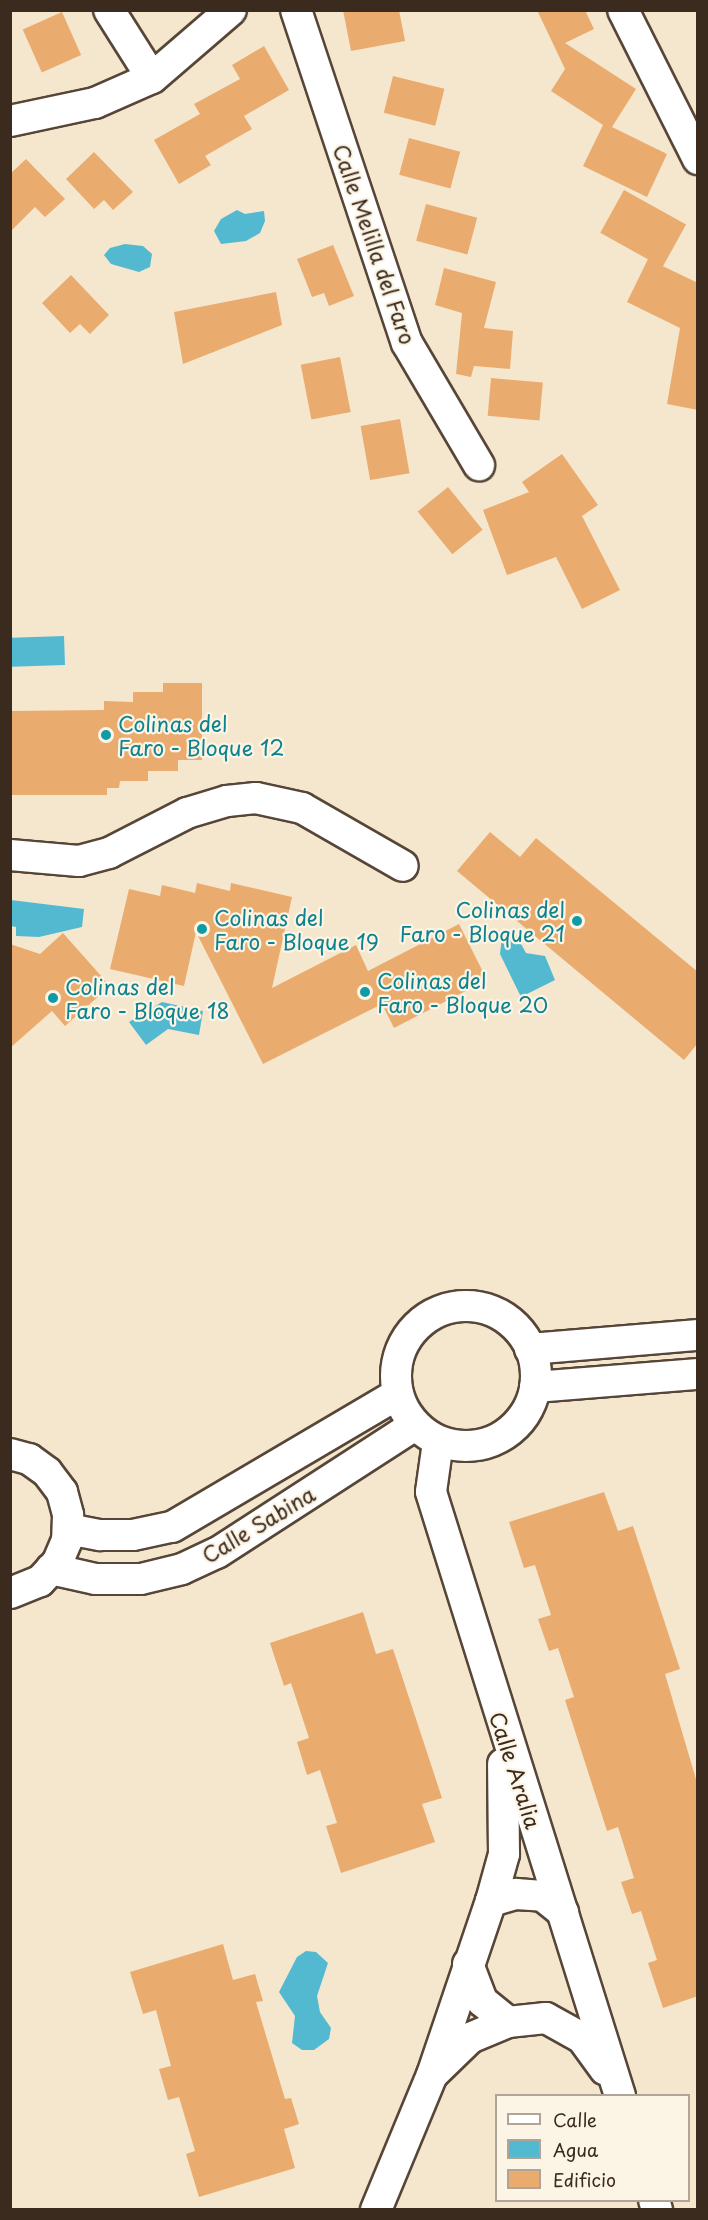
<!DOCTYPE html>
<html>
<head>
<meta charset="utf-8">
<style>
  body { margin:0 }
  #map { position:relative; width:708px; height:2220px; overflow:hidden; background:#f5e7cd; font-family:"Playpen Sans",sans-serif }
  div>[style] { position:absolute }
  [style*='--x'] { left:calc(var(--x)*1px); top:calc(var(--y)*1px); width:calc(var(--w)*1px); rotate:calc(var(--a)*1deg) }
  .water>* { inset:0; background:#53b9d1; transform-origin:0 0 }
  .building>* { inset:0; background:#eaab6f; transform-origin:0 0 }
  .roads { filter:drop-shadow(2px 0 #574638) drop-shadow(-2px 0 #574638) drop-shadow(0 2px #574638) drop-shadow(0 -2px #574638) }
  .minor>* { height:30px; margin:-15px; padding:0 15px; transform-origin:15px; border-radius:15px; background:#fff }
  .minor>.ring { margin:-15px; padding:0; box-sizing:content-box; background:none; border:30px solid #fff; border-radius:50% }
  .dots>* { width:16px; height:16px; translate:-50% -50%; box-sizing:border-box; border:3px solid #fcf5e5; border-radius:50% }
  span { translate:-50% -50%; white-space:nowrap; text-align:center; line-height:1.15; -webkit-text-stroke:4.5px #fcf5e5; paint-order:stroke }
  .street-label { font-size:21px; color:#3b2a1e }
  .culture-label { font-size:21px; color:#0d838f }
  .left { translate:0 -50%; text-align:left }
  .right { translate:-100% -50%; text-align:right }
  .frame { position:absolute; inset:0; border:12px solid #3b2a1e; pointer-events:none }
  .legend { position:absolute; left:495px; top:2094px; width:195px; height:108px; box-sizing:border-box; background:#fcf5e5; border:2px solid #afa495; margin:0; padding:8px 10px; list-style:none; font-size:18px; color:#3b2a1e }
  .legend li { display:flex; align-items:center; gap:12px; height:30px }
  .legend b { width:30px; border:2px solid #afa495 }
</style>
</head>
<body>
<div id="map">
  <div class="water">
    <div style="clip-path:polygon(237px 210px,245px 214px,264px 211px,265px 221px,260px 233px,246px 241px,221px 244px,214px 231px,221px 219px)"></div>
    <div style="clip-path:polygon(125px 244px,143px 246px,152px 254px,150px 267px,139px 272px,111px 264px,104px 255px,110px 248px)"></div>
    <div style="left:64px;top:636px;width:29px;height:53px;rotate:88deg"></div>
    <div style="clip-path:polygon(11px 900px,84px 909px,82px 927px,39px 937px,16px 936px,16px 927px,11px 926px)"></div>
    <div style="clip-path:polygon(514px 931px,526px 953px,545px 956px,555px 980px,521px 997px,500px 954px,502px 937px)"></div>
    <div style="clip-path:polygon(162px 1002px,203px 1011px,199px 1035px,168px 1029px,146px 1045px,129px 1022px)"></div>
    <div style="clip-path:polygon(306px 1951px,316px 1952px,328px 1963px,317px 1996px,320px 2012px,331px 2028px,329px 2039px,314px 2050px,302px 2050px,292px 2043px,295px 2016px,279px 1992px,297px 1957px)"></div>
  </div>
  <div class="building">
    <div style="clip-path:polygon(343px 10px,399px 10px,405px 41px,351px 51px)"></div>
    <div style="clip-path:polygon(537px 10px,585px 10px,594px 29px,565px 43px,636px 89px,612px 127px,667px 154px,647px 197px,583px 166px,603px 125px,551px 91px,565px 69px)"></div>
    <div style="left:62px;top:12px;width:47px;height:43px;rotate:66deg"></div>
    <div style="clip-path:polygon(264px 46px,289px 90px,244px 116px,252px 129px,205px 156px,211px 165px,179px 184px,154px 140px,200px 114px,194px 104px,240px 79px,232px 65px)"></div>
    <div style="left:393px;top:76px;width:53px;height:38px;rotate:14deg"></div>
    <div style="left:409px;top:138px;width:53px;height:38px;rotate:15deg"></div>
    <div style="clip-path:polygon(94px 152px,133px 192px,113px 210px,104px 200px,94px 209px,66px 179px)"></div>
    <div style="clip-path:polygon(26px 159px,65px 199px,45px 217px,35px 207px,10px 232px,10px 174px)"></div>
    <div style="left:624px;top:190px;width:71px;height:49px;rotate:29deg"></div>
    <div style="left:426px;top:204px;width:53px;height:38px;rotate:15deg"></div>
    <div style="clip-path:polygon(333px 245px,354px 296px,329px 306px,324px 293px,312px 297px,297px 259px)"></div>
    <div style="clip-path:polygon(648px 259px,698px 283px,698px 410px,667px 404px,680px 328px,627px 302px)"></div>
    <div style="clip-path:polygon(444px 268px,496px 282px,484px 328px,513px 331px,510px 369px,474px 366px,471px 377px,456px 374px,462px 313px,435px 305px)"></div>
    <div style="clip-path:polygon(71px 275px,109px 315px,90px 334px,80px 324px,70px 333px,42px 303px)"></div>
    <div style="clip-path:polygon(276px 292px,282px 325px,183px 364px,174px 312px)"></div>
    <div style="left:340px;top:357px;width:56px;height:40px;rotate:79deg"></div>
    <div style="left:491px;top:378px;width:52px;height:38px;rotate:5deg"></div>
    <div style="left:400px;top:419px;width:55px;height:40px;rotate:80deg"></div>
    <div style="clip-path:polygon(562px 454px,598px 505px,582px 516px,620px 590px,582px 609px,556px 557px,507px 575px,483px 510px,529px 492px,522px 482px)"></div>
    <div style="left:448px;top:487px;width:55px;height:39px;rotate:51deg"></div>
    <div style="clip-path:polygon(163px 683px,202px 683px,202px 760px,178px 760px,178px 771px,148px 771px,148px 781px,120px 781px,119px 788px,107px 788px,107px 795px,10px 795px,10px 711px,104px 710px,104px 701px,133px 702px,133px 692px,163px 692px)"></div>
    <div style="clip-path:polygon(490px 832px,520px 857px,536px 838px,698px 972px,698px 1043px,684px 1060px,457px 871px)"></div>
    <div style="clip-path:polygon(197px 883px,230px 891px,231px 883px,292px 897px,272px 988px,356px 945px,368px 971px,459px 924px,487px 980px,394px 1028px,382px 1004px,263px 1064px,196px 932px,184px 986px,110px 969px,129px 889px,160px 896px,162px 885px,195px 893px)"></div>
    <div style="clip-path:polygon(63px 933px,110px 986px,65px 1026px,52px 1011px,10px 1048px,10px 944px,40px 954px)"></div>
    <div style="clip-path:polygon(604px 1492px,618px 1531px,633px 1526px,680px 1669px,665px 1674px,698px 1786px,698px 1996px,663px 2008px,648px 1963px,657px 1960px,641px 1911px,632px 1914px,621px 1882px,634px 1878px,618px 1827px,607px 1831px,565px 1700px,574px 1697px,558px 1648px,549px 1651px,538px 1619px,551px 1615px,535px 1565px,524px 1568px,509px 1522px)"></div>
    <div style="clip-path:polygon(363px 1612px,376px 1654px,393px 1649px,442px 1798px,422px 1804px,435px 1842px,341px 1873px,326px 1826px,337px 1823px,320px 1770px,307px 1775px,297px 1742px,309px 1738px,291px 1683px,284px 1686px,270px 1643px)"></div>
    <div style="clip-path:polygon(223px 1944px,233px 1980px,255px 1974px,263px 2001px,256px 2002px,285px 2099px,291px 2098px,299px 2124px,284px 2129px,295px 2168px,199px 2197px,186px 2154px,195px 2151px,179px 2097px,168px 2100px,159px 2069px,171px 2066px,156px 2010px,143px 2014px,130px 1972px)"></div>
  </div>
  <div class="roads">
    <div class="minor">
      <div style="--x:109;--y:10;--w:80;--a:57.7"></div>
      <div style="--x:296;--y:10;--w:351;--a:71.6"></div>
      <div style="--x:407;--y:343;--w:142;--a:59.5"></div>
      <div style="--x:623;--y:10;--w:167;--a:63.3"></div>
      <div style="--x:10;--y:121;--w:87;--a:-12"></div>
      <div style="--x:95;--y:103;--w:62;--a:-23.7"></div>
      <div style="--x:152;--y:78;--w:104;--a:-40.7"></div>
      <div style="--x:10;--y:855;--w:69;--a:5"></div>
      <div style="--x:79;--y:861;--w:31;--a:-15"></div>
      <div style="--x:109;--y:853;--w:88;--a:-27.1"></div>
      <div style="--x:187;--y:813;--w:42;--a:-16.7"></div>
      <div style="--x:227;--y:801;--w:29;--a:-6"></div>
      <div style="--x:256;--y:798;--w:47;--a:12.3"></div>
      <div style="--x:302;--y:808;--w:116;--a:29.9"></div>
      <div class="ring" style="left:396px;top:1306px;width:110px;height:110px"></div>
      <div style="--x:530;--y:1349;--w:169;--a:-4.8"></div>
      <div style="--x:535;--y:1387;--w:164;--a:-4.6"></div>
      <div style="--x:438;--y:1442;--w:50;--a:98"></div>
      <div style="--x:431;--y:1492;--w:633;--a:72.62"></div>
      <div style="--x:10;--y:1454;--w:20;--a:15"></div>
      <div style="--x:29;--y:1459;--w:22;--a:36"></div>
      <div style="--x:47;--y:1472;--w:25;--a:53"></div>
      <div style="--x:62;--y:1492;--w:24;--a:75"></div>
      <div style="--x:68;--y:1515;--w:25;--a:92"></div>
      <div style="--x:67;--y:1540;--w:25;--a:113"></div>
      <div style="--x:57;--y:1563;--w:25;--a:133"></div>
      <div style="--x:40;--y:1581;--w:32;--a:158"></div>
      <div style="--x:68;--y:1529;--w:33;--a:11"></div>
      <div style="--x:100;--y:1535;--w:33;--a:0"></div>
      <div style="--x:133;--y:1535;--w:40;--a:-12"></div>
      <div style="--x:172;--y:1527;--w:262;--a:-30.5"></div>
      <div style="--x:51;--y:1569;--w:45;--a:12.8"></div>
      <div style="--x:95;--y:1579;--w:46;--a:0"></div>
      <div style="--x:141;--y:1579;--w:42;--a:-13.7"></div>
      <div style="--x:182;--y:1569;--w:38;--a:-25"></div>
      <div style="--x:217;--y:1553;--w:236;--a:-32.9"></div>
      <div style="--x:491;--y:1901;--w:26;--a:-16"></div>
      <div style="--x:516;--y:1894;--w:27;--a:4"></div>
      <div style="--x:543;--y:1896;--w:26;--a:39"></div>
      <div style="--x:468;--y:1964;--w:40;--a:69"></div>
      <div style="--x:482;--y:2001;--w:33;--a:39"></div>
      <div style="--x:434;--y:2073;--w:50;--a:-44.2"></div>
      <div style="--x:470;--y:2038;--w:41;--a:-22.8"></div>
      <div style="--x:508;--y:2022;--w:38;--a:-6"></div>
      <div style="--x:546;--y:2018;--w:41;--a:29.1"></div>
      <div style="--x:582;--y:2038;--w:39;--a:54"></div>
      <div style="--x:654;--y:2200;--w:10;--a:73"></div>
      <div style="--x:376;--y:2210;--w:146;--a:-67.5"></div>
      <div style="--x:432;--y:2075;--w:184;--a:-71.3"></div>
      <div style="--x:491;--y:1901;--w:49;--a:-74.5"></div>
      <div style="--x:504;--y:1854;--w:90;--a:-90.6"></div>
    </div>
  </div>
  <div class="dots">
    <div style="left:106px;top:735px;background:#0f9aa8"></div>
    <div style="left:577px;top:921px;background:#0f9aa8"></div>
    <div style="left:202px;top:929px;background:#0f9aa8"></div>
    <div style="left:365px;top:992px;background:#0f9aa8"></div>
    <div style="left:53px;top:998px;background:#0f9aa8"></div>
  </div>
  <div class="street-label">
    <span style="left:375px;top:244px;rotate:71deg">Calle Melilla del Faro</span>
    <span style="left:258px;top:1524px;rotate:-31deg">Calle Sabina</span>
    <span style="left:516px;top:1770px;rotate:72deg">Calle Aralia</span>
  </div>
  <div class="culture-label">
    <span class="left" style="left:118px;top:735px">Colinas del<br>Faro - Bloque 12</span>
    <span class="right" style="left:565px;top:921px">Colinas del<br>Faro - Bloque 21</span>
    <span class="left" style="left:214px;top:929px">Colinas del<br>Faro - Bloque 19</span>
    <span class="left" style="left:377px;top:992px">Colinas del<br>Faro - Bloque 20</span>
    <span class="left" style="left:65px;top:998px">Colinas del<br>Faro - Bloque 18</span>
  </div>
  <div class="frame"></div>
  <ul class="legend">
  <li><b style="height:8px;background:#fff"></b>Calle</li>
  <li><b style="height:16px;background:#53b9d1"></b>Agua</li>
  <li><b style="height:16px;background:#eaab6f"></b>Edificio</li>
  </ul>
</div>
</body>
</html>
